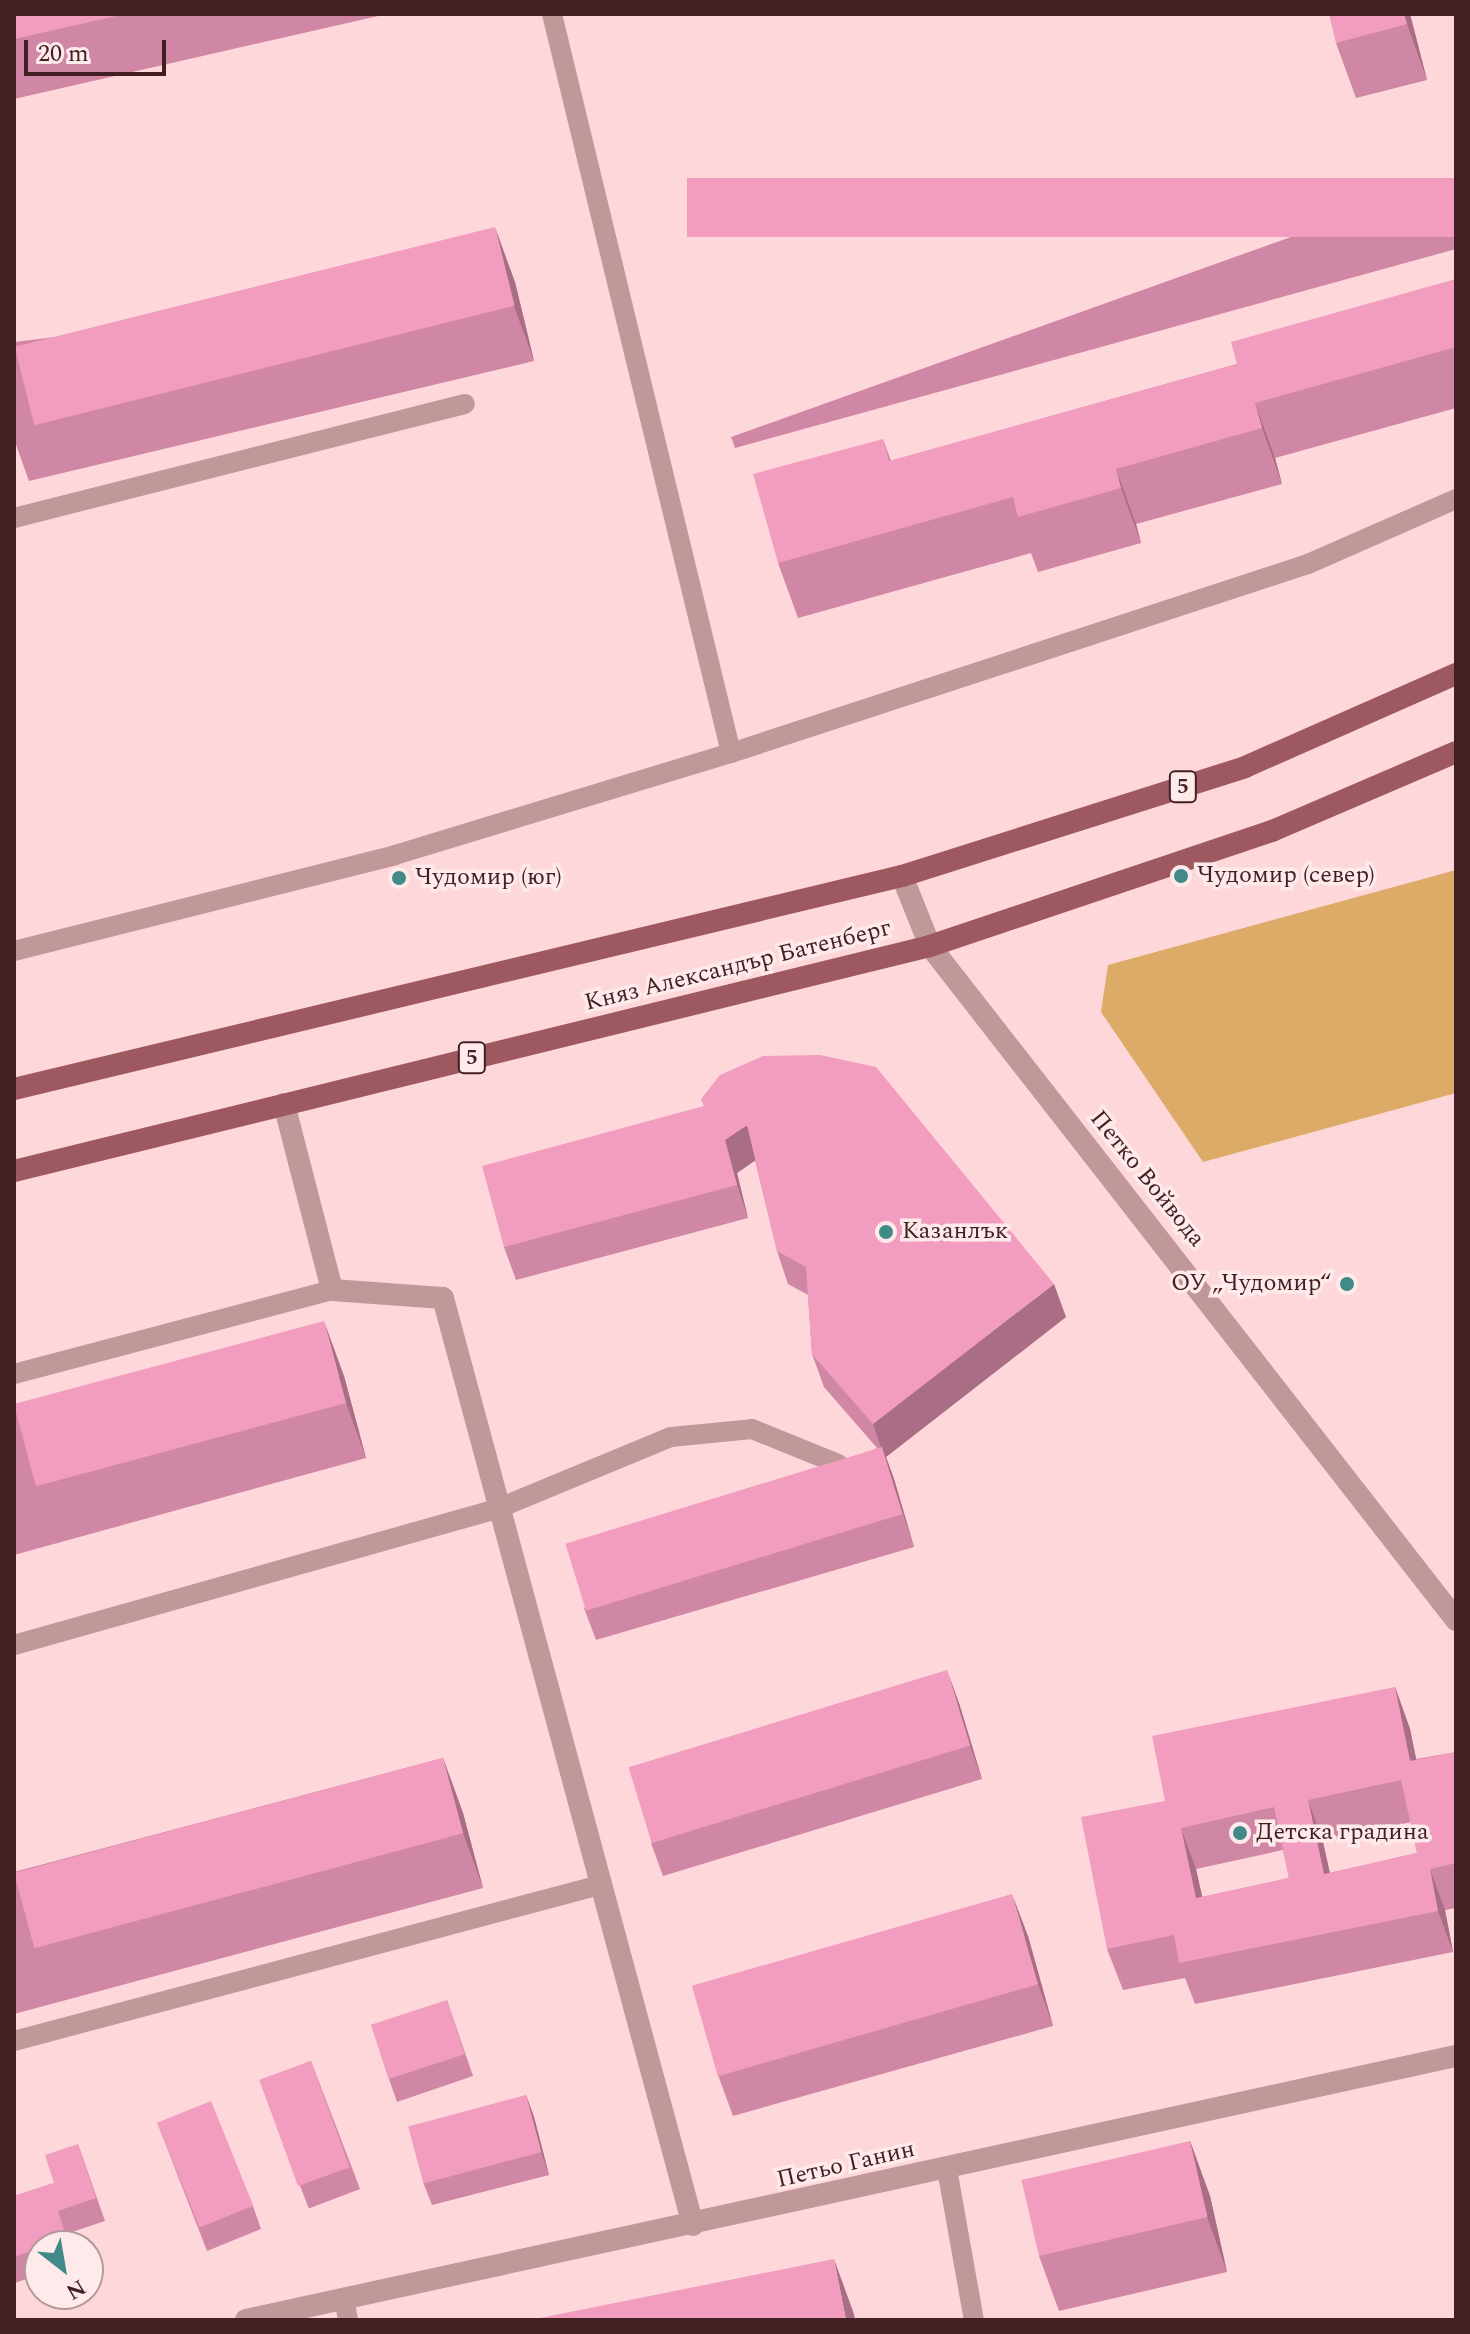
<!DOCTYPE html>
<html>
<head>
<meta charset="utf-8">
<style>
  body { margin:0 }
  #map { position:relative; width:1470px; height:2334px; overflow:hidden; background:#fed7da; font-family:Spectral,serif }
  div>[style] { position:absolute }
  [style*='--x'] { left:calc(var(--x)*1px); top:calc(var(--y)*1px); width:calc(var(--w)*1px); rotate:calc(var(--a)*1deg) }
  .green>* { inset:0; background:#dcab67 }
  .service>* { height:20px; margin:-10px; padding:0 10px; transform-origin:10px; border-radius:10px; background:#c1989a }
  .minor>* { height:22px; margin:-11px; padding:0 11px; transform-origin:11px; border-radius:11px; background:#c1989a }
  .tertiary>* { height:22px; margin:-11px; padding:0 11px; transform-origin:11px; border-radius:11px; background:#c1989a }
  .primary>* { height:22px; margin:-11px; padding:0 11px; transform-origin:11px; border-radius:11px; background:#9e585f }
  .wall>* { inset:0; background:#d087a5; transform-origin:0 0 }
  .shaded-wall>* { inset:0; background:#a96e86 }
  .building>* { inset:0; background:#f29dc0; transform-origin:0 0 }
  .dots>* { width:22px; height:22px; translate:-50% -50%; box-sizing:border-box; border:4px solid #feeaeb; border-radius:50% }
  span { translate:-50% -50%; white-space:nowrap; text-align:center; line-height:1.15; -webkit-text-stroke:7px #feeaeb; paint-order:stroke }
  .shield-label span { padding:2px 6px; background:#feeaeb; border:2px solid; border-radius:6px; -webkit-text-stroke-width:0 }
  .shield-label { font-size:22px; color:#421f23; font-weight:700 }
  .poi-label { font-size:24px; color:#421f23 }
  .left { translate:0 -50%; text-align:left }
  .right { translate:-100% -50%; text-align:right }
  .street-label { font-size:24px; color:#421f23 }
  .frame { position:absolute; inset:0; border:16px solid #421f23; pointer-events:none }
  .north { position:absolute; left:24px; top:2230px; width:80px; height:80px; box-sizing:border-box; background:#feeaeb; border:2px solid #b3999b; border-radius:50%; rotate:149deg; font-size:22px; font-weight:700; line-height:32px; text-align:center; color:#421f23 }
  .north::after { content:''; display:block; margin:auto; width:28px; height:36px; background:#428a89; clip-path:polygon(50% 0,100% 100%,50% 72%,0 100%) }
  .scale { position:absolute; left:24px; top:40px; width:142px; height:36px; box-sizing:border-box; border:4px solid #421f23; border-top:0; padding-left:10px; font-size:24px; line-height:28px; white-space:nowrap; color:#421f23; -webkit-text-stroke:6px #feeaeb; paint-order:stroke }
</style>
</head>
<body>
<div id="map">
  <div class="green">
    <div style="clip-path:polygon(1456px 870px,1456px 1093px,1203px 1162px,1101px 1012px,1108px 965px)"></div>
  </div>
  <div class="service">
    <div style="--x:552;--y:14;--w:760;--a:76.38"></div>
    <div style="--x:731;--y:753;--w:607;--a:-18.14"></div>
    <div style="--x:1308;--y:564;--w:162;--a:-23.7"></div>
    <div style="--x:14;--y:518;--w:465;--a:-14.2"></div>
    <div style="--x:14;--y:951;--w:393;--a:-14.1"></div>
    <div style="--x:395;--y:855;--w:351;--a:-16.9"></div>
    <div style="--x:14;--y:1374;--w:329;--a:-14.8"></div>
    <div style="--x:14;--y:1645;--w:502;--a:-15.73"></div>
    <div style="--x:497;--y:1509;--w:188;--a:-22.5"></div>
    <div style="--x:671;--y:1437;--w:81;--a:-5.6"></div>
    <div style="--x:752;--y:1429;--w:93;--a:22.1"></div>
    <div style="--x:14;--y:2041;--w:606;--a:-14.91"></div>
    <div style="--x:947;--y:2169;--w:153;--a:79.9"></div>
    <div style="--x:344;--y:2299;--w:21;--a:79"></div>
  </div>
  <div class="minor">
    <div style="--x:284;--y:1104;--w:192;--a:75.5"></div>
    <div style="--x:332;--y:1290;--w:111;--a:4.1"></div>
    <div style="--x:443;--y:1298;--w:960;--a:74.91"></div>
    <div style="--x:246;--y:2320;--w:1238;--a:-12.31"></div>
  </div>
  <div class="tertiary">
    <div style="--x:902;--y:876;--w:75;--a:68.2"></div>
    <div style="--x:930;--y:946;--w:855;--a:52.03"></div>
  </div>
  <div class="primary">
    <div style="--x:14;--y:1089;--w:913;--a:-13.49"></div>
    <div style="--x:902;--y:876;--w:360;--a:-17.6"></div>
    <div style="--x:1245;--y:767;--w:231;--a:-23.8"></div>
    <div style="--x:14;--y:1171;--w:943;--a:-13.8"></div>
    <div style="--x:930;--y:946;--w:361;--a:-18.6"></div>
    <div style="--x:1272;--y:831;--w:200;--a:-23.2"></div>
  </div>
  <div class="wall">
    <div style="clip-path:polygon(14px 14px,387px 14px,14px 99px)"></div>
    <div style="clip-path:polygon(1410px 14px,1427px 80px,1356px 98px,1336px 43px)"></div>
    <div style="clip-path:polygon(1456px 178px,1456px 249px,735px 448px,731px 437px)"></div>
    <div style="clip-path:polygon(1456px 279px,1456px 408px,1275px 458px,1282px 484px,1136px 524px,1141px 543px,1038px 572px,1031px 553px,798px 618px,778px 563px,883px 439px,891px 461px,1237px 364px)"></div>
    <div style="clip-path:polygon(515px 282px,534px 361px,29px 481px,14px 439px,14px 342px)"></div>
    <div style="clip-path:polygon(704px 1106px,1066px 1317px,886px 1457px,894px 1479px,914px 1547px,596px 1640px,584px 1608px,877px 1448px,824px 1387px,812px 1354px,808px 1295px,788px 1284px,777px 1251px,755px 1160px,737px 1173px,748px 1218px,516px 1280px,504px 1247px)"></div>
    <div style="clip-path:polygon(344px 1376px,366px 1458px,14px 1555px,14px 1406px)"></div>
    <div style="clip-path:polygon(evenodd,1395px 1687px,1410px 1729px,1416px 1759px,1456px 1752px,1456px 1908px,1445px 1910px,1453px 1952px,1195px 2004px,1185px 1978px,1123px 1990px,1107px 1949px,1165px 1801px,1395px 1687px,1411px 1822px,1417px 1853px,1330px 1873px,1323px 1842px,1411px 1822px,1395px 1687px,1283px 1850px,1289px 1878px,1202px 1897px,1196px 1869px,1283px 1850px)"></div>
    <div style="clip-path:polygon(959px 1703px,982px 1779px,663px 1876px,651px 1843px)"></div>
    <div style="clip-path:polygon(443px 1758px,463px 1813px,483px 1888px,14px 2014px,14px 1872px)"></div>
    <div style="clip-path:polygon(1028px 1936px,1053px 2026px,733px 2116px,718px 2075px)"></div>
    <div style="clip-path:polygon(447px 2000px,473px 2076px,397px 2102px,389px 2079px)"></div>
    <div style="left:311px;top:2061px;width:137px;height:55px;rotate:69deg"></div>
    <div style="clip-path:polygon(526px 2095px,534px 2117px,549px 2175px,432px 2205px,423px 2182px)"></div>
    <div style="clip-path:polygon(157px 2122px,253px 2206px,261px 2229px,207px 2251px)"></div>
    <div style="clip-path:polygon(1190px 2141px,1210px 2196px,1227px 2272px,1059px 2311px,1039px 2256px)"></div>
    <div style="clip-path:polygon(78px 2144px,105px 2221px,66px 2234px,70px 2246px,40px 2246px,40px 2274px,15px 2283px,14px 2196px,54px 2183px)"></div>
  </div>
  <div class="shaded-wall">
    <div style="clip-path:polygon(1404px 14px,1410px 14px,1427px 80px,1407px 24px)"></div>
    <div style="clip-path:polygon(495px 227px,515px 282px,534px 361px,514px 306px)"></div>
    <div style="clip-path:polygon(1255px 403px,1275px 458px,1282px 484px,1262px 428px)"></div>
    <div style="clip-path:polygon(1116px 469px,1136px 524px,1141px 543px,1121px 488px)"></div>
    <div style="clip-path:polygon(747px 1125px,759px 1158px,737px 1173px,748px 1218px,737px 1185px,725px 1140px)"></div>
    <div style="clip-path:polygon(1054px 1284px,1066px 1317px,886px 1457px,894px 1479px,914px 1547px,873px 1424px)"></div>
    <div style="clip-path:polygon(324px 1321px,344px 1376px,366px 1458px,346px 1403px)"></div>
    <div style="clip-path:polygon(947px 1670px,959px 1703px,982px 1779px,970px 1746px)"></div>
    <div style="clip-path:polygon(1395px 1687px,1410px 1729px,1425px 1802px,1410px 1761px)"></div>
    <div style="clip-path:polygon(443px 1758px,463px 1813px,483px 1888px,463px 1833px)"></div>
    <div style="clip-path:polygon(1308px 1800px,1323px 1842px,1339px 1916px,1324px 1874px)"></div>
    <div style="clip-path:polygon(1181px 1828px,1196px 1869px,1212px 1940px,1196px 1898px)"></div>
    <div style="clip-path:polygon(1430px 1869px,1445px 1910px,1453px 1952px,1438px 1911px)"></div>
    <div style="clip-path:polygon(1012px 1894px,1028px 1936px,1053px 2026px,1038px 1984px)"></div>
    <div style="clip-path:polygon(526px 2095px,534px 2117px,549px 2175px,541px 2152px)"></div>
    <div style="clip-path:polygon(1190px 2141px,1210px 2196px,1227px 2272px,1207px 2217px)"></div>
    <div style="clip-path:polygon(834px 2259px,854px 2314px,855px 2320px,846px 2320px)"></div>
  </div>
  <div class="building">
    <div style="clip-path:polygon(14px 14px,125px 14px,14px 39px)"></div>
    <div style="clip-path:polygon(1329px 14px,1404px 14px,1407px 24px,1336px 43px)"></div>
    <div style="left:1456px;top:178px;width:59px;height:769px;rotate:90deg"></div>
    <div style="left:495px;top:227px;width:81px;height:495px;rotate:76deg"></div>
    <div style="clip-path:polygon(1456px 279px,1456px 347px,1255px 403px,1262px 428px,1116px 469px,1121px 488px,1018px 517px,1013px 497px,778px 563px,753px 474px,883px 439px,889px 461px,1237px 364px,1231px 342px)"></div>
    <div style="clip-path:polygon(820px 1055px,876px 1067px,1054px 1284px,873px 1424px,812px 1354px,806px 1267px,777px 1251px,747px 1125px,725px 1140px,737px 1185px,504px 1247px,482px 1166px,704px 1106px,701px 1099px,720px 1075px,763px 1056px)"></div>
    <div style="left:324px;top:1321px;width:85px;height:321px;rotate:75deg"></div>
    <div style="left:882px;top:1447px;width:70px;height:331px;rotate:73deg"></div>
    <div style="left:947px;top:1670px;width:79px;height:333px;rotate:73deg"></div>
    <div style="clip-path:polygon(evenodd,1395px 1687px,1410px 1761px,1456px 1752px,1456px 1863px,1430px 1869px,1438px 1911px,1179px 1963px,1174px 1935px,1107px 1949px,1081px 1817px,1165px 1801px,1152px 1736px,1395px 1687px,1401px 1780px,1417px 1853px,1324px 1874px,1308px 1800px,1401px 1780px,1395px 1687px,1274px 1807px,1289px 1878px,1196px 1898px,1181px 1828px,1274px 1807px)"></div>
    <div style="left:443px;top:1758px;width:78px;height:444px;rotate:75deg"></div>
    <div style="left:1012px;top:1894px;width:94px;height:333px;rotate:74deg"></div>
    <div style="left:447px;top:2000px;width:57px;height:80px;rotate:72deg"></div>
    <div style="left:311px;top:2061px;width:113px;height:55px;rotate:70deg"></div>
    <div style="left:526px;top:2095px;width:59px;height:122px;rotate:75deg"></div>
    <div style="left:211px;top:2101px;width:113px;height:58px;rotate:68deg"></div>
    <div style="left:1190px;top:2141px;width:78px;height:173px;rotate:77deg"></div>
    <div style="clip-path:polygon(78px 2144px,96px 2198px,58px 2211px,67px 2239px,47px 2246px,40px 2246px,40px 2248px,14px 2257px,14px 2196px,54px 2183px,45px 2155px)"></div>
    <div style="clip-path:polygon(834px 2259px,846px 2320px,530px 2320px)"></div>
  </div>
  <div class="dots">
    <div style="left:1181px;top:876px;background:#428a89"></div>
    <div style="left:399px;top:878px;background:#428a89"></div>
    <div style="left:886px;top:1232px;background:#428a89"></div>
    <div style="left:1347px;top:1284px;background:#428a89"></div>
    <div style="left:1240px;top:1833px;background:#428a89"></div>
  </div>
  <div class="shield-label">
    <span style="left:1183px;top:787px">5</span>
    <span style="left:472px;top:1058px">5</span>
  </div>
  <div class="poi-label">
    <span class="left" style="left:1197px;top:876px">Чудомир (север)</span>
    <span class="left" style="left:415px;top:878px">Чудомир (юг)</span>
    <span class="left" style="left:902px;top:1232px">Казанлък</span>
    <span class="right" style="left:1331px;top:1284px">ОУ „Чудомир“</span>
    <span class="left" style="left:1256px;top:1833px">Детска градина</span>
  </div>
  <div class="street-label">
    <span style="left:738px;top:966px;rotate:-14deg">Княз Александър Батенберг</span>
    <span style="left:1147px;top:1179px;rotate:51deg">Петко Войвода</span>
    <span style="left:846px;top:2165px;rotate:-13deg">Петьо Ганин</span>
  </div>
  <div class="frame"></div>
  <div class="north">N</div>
  <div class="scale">20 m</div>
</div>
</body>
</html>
